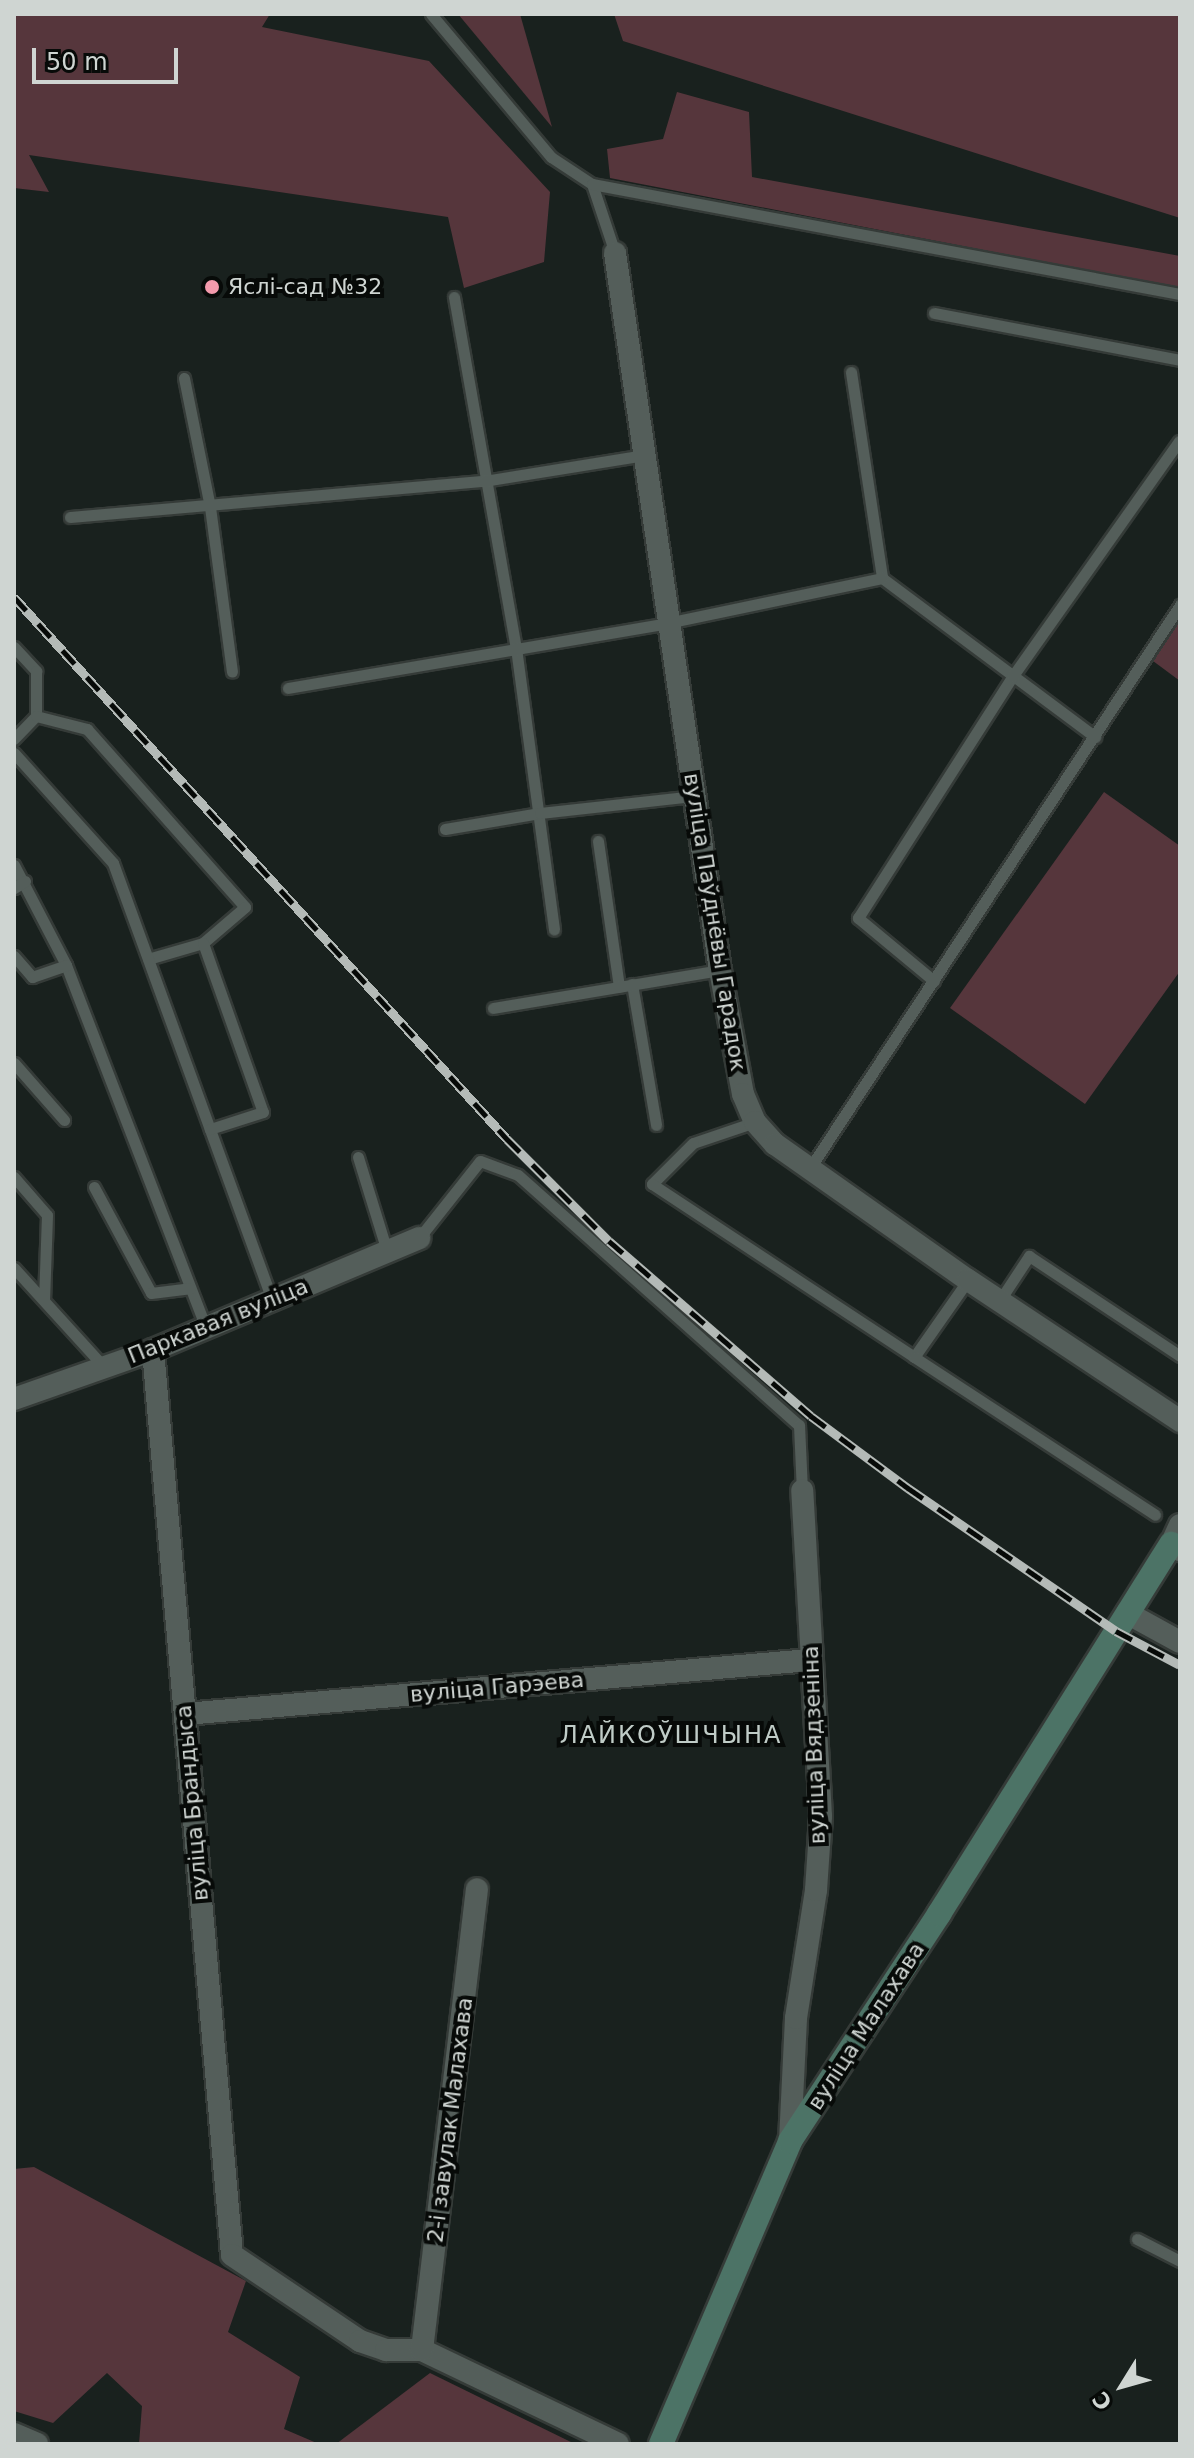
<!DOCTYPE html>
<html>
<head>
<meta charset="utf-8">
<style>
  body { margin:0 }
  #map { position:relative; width:1194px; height:2458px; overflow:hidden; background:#19211e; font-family:"DejaVu Sans",sans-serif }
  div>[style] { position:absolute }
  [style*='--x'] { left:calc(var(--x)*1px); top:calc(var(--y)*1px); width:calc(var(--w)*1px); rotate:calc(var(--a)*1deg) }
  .green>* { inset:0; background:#56363c }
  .roads { filter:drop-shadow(2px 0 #353b38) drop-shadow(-2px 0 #353b38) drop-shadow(0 2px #353b38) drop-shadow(0 -2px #353b38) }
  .lane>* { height:11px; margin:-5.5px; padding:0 5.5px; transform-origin:5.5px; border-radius:5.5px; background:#545e5a }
  .street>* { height:22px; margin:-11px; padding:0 11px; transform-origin:11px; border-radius:11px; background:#545e5a }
  .secondary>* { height:24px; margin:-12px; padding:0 12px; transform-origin:12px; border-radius:12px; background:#4c7366 }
  .rail>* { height:9px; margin-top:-4.5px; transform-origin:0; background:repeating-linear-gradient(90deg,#070a08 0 18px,#b4bab7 0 36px); box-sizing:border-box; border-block:2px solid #b4bab7 }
  .dots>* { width:22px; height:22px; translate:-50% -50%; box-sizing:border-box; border:4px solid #070a08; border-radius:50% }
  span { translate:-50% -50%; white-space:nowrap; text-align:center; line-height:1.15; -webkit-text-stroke:8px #070a08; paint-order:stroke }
  .poi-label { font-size:22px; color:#cfd5d2 }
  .left { translate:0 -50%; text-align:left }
  .street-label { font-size:22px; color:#cfd5d2 }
  .neighbourhood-label { font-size:24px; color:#c0ccc7; letter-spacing:2px }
  .frame { position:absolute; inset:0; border:16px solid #cfd5d2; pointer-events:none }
  .north { position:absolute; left:1082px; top:2346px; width:80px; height:80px; -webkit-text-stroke:6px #070a08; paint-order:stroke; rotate:233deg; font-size:22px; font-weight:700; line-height:32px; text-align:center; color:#cfd5d2 }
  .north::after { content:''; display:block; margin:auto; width:28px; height:36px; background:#cfd5d2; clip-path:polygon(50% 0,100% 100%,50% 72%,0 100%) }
  .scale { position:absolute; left:32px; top:48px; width:146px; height:36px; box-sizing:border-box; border:4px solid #cfd5d2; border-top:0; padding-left:10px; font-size:24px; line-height:28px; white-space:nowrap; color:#cfd5d2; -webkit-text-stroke:6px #070a08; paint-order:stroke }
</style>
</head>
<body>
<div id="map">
  <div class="green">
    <div style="clip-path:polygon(14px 14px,270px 14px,262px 27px,429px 61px,550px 192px,544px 262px,464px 288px,448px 217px,29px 155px,49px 192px,14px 188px)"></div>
    <div style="clip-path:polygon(458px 14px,520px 14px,552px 127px)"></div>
    <div style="clip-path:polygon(614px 14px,1180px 14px,1180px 218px,623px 41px)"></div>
    <div style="clip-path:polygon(677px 92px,749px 112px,752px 177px,1180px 256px,1180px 288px,610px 178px,607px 149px,663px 139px)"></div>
    <div style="clip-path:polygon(1180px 613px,1180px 681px,1149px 658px)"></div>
    <div style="clip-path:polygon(1104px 792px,1180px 846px,1180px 971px,1085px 1104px,950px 1008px)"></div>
    <div style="clip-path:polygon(34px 2167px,246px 2281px,228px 2332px,300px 2377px,284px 2429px,319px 2444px,139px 2444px,142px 2406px,107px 2373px,53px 2423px,14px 2411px,14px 2169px)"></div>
    <div style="clip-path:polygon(430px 2373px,575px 2444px,336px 2444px)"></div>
  </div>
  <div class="roads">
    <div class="lane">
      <div style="--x:431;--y:14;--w:187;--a:50"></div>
      <div style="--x:551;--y:157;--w:49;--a:33.4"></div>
      <div style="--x:592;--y:184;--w:73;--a:71.6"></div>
      <div style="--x:592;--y:184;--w:598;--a:10.6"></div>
      <div style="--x:454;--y:297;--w:356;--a:80"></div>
      <div style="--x:516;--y:648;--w:284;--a:82.3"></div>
      <div style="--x:934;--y:313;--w:250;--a:10.8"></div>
      <div style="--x:851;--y:372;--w:208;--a:81.4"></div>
      <div style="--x:882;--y:578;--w:266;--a:36.7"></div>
      <div style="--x:184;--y:378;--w:132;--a:78.6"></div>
      <div style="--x:210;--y:507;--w:166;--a:82.4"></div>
      <div style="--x:70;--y:517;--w:416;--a:-5"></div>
      <div style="--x:484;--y:481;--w:162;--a:-9.2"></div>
      <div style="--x:14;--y:647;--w:33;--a:47"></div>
      <div style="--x:36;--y:671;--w:45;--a:90"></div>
      <div style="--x:36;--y:716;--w:32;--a:134"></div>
      <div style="--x:288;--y:688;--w:385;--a:-9.7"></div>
      <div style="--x:667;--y:623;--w:220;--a:-11.8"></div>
      <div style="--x:36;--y:716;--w:53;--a:14.3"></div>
      <div style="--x:87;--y:729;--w:238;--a:48.4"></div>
      <div style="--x:245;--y:907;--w:55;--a:139.4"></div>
      <div style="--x:203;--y:943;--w:57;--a:163.8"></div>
      <div style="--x:14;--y:753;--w:148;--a:48"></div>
      <div style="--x:113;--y:863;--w:465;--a:70"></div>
      <div style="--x:445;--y:829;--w:96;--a:-9.6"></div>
      <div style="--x:540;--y:813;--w:156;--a:-6.3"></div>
      <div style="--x:598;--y:841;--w:147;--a:81.8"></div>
      <div style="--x:14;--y:865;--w:113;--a:62.5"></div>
      <div style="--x:66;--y:965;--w:389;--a:68.9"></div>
      <div style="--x:14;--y:888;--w:13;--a:-32"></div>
      <div style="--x:203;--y:943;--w:179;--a:70.5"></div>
      <div style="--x:263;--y:1112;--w:56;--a:162.2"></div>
      <div style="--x:14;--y:956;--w:28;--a:49"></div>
      <div style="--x:32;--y:977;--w:36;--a:-19"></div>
      <div style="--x:934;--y:981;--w:99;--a:-140.3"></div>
      <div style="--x:858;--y:918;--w:286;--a:-57.4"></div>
      <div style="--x:1012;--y:677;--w:289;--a:-54.7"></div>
      <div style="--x:632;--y:984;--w:143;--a:80.3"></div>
      <div style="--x:493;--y:1008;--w:230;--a:-9.5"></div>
      <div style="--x:14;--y:1063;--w:76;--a:48.7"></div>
      <div style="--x:755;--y:1122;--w:65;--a:161.3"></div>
      <div style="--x:693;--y:1143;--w:58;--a:135"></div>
      <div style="--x:652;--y:1184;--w:314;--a:33.4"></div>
      <div style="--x:358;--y:1157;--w:98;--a:72.9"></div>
      <div style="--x:810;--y:1168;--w:674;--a:-56.69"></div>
      <div style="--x:14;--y:1177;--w:50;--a:49"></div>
      <div style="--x:47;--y:1215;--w:85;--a:92"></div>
      <div style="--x:94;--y:1187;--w:120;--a:61.7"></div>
      <div style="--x:151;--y:1293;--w:39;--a:-7"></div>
      <div style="--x:419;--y:1238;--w:98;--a:-51.6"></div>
      <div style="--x:480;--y:1161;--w:40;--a:20.2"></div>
      <div style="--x:518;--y:1175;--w:376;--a:41.7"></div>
      <div style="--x:799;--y:1425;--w:66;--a:87.4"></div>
      <div style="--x:14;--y:1268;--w:134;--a:47.7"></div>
      <div style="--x:968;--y:1280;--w:94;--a:125"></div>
      <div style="--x:914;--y:1357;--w:288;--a:33.2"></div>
      <div style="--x:1000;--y:1300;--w:53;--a:-56.6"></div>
      <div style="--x:1029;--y:1256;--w:181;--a:33.5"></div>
      <div style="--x:1137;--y:2239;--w:48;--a:27.1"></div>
    </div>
    <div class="street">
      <div style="--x:615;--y:253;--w:725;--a:81.67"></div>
      <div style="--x:720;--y:970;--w:126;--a:79.5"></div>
      <div style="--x:743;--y:1094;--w:30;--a:67"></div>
      <div style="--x:755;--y:1122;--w:30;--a:48"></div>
      <div style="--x:775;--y:1144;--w:236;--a:35.2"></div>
      <div style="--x:968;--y:1280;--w:255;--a:33.6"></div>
      <div style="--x:153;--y:1350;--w:908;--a:85.01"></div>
      <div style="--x:232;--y:2255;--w:154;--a:33.9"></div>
      <div style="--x:360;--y:2341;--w:28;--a:19"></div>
      <div style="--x:386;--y:2350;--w:36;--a:0"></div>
      <div style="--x:422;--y:2350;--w:217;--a:25.6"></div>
      <div style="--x:14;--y:1399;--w:147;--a:-19.4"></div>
      <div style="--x:153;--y:1350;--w:289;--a:-22.8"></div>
      <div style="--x:1180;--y:1525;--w:21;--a:115"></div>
      <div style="--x:1171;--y:1544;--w:11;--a:34"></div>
      <div style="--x:1127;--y:1613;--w:60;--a:28.7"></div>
      <div style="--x:185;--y:1714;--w:627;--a:-4.94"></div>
      <div style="--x:790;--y:2141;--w:123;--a:-87.2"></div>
      <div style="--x:796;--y:2018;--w:130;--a:-81.1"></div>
      <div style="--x:816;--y:1890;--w:74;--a:-86.1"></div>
      <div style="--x:821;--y:1816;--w:326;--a:-93.3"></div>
      <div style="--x:422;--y:2350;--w:464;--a:-83.2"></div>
      <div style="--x:14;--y:2434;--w:25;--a:23"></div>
    </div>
    <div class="secondary">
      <div style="--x:661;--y:2444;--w:329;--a:-66.9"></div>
      <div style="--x:790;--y:2141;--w:272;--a:-56.7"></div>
      <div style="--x:939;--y:1914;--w:437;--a:-57.9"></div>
    </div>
  </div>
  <div class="rail">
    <div style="--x:14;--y:597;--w:733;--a:47.71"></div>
    <div style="--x:507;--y:1139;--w:144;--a:45"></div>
    <div style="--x:609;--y:1241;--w:267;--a:40.9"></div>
    <div style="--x:811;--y:1416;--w:121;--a:36.6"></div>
    <div style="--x:908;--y:1488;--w:252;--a:34.5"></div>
    <div style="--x:1116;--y:1631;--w:72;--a:28"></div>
  </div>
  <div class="dots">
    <div style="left:212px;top:287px;background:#f39aac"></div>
  </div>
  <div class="poi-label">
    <span class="left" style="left:228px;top:287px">Яслі-сад №32</span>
  </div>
  <div class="street-label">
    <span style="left:715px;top:922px;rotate:81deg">вуліца Паўднёвы Гарадок</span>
    <span style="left:218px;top:1321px;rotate:-22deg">Паркавая вуліца</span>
    <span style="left:497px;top:1687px;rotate:-5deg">вуліца Гарэева</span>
    <span style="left:814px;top:1745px;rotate:-92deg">вуліца Вядзеніна</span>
    <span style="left:192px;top:1803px;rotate:-95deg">вуліца Брандыса</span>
    <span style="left:866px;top:2026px;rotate:-57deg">вуліца Малахава</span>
    <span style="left:450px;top:2120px;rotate:-83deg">2-і завулак Малахава</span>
  </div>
  <div class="neighbourhood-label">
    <span style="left:671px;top:1736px">ЛАЙКОЎШЧЫНА</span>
  </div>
  <div class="frame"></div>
  <div class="north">С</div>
  <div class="scale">50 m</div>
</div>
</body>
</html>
